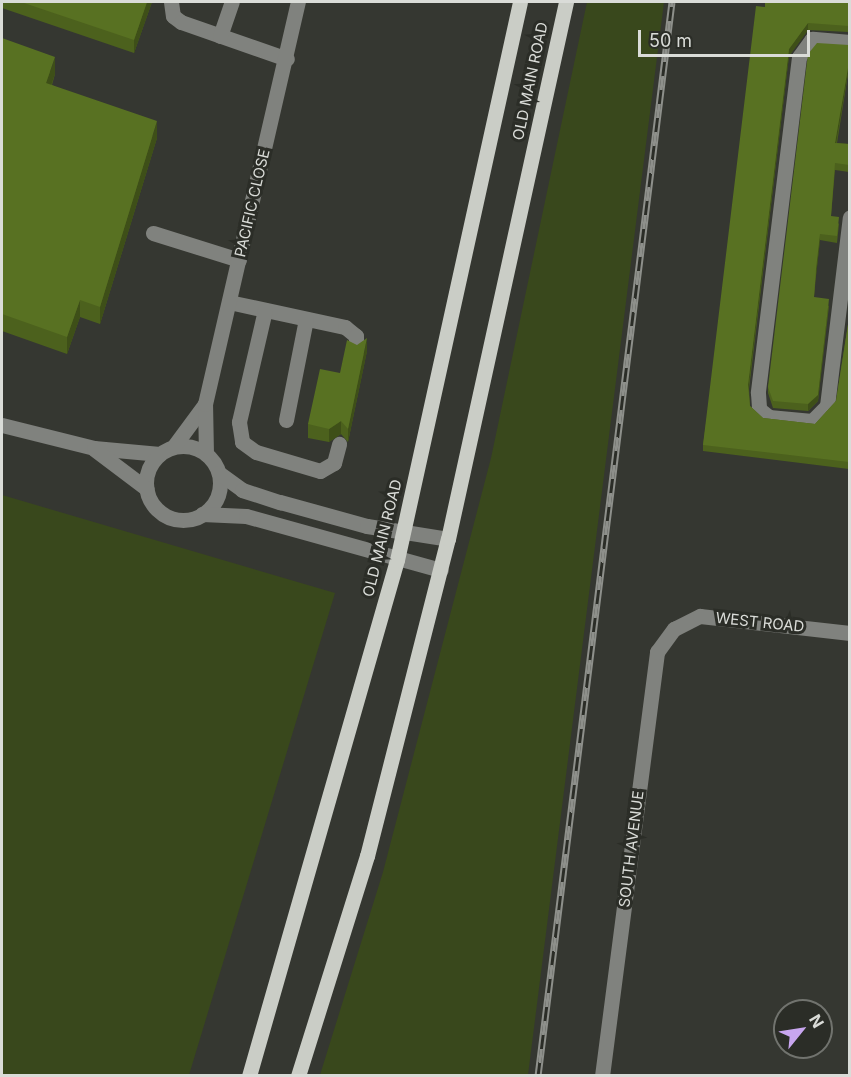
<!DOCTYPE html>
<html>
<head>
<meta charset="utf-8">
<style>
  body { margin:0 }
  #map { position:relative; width:851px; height:1077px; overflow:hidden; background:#353731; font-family:Inter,sans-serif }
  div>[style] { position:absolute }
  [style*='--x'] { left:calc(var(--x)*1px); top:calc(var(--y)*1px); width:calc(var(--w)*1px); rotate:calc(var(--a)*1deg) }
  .green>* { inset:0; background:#39481c }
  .minor>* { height:15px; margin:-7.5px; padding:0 7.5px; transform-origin:7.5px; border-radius:7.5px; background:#80827e }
  .minor>.ring { margin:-7.5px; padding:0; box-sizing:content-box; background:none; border:15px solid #80827e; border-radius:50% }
  .major>* { height:15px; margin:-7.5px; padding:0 7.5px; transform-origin:7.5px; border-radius:7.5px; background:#cacdc6 }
  .rail>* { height:7px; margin-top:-3.5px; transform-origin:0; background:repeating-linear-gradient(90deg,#2b2d27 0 14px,#8e908b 0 28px); box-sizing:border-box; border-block:2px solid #8e908b }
  .wall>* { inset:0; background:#4c611d }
  .shaded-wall>* { inset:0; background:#3e4f18 }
  .building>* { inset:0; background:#587122 }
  span { translate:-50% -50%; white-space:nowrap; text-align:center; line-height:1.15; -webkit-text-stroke:6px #2b2d27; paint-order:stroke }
  .street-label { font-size:15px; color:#dadcd8 }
  .frame { position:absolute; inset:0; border:3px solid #dadcd8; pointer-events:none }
  .north { position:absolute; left:773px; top:999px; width:60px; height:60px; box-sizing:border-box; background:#2b2d27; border:2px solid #71736e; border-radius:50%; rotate:60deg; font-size:16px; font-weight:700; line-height:24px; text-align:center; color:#dadcd8 }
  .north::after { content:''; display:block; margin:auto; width:21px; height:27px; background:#c8a6ef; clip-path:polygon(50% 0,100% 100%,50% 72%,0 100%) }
  .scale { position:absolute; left:638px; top:30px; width:172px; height:27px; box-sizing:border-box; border:3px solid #dadcd8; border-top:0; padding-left:8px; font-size:18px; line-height:21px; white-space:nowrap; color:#dadcd8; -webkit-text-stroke:4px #2b2d27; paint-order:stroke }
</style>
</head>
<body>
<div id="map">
  <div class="green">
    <div style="clip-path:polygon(587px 2px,664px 2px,528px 1075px,320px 1075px,383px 872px,491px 458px)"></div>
    <div style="clip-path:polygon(2px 495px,335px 593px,189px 1075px,2px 1075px)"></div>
  </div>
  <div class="minor">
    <div style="--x:171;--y:2;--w:14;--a:82"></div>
    <div style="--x:173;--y:16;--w:10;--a:37"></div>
    <div style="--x:181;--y:22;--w:112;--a:19.2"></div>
    <div style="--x:220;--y:36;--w:36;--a:-71"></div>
    <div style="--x:850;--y:42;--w:38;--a:-175"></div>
    <div style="--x:812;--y:39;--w:22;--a:126"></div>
    <div style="--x:799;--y:57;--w:338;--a:97"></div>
    <div style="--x:758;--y:393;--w:16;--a:86"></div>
    <div style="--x:759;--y:409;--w:13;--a:39"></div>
    <div style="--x:769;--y:417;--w:43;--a:5.3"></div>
    <div style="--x:812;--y:421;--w:21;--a:-45"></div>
    <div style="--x:827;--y:406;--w:190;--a:-83.1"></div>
    <div style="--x:153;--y:233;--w:90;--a:17.4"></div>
    <div style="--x:229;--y:302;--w:119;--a:12.2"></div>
    <div style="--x:345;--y:327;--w:14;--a:39"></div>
    <div style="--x:356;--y:336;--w:13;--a:90"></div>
    <div style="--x:265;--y:310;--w:115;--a:103.1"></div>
    <div style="--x:239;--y:422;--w:20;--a:81"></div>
    <div style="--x:242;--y:442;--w:17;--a:36"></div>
    <div style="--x:256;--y:452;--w:67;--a:16.5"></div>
    <div style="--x:320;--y:471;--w:16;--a:-30"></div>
    <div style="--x:334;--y:463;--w:20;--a:-75"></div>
    <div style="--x:286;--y:420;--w:103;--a:-78.8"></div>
    <div style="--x:2;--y:425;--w:95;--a:14"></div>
    <div style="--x:94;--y:448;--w:66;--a:5.2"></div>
    <div class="ring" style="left:146px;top:446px;width:59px;height:59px"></div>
    <div style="--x:174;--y:446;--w:52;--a:-53.6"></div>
    <div style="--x:94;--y:449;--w:66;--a:37"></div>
    <div style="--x:206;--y:454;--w:50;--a:-91.1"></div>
    <div style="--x:205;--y:404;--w:413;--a:-77"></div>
    <div style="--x:219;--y:473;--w:29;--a:36"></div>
    <div style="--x:242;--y:490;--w:40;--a:18"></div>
    <div style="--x:280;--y:502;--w:90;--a:15.4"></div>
    <div style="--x:367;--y:526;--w:82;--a:9.1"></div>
    <div style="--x:202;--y:514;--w:44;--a:2.6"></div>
    <div style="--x:246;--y:516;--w:202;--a:15.5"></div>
    <div style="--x:602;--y:1076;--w:428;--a:-82.6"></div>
    <div style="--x:657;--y:652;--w:29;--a:-54"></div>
    <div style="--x:674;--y:629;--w:29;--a:-27"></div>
    <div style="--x:700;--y:616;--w:151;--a:6.5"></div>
  </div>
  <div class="major">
    <div style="--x:249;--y:1076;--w:537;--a:-74"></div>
    <div style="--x:397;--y:560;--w:571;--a:-77.57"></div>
    <div style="--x:298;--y:1076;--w:231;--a:-72.6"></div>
    <div style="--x:367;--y:856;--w:327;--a:-75.7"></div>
    <div style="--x:448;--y:539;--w:550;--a:-77.61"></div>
  </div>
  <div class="rail">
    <div style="--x:538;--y:1076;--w:1082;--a:-82.89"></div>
  </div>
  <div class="wall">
    <div style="clip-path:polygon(2px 2px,152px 2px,134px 53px,2px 8px)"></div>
    <div style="clip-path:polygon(849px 2px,849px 32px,808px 30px,789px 56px,749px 389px,750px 406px,763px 418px,815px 424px,836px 401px,849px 318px,849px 469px,703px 451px,703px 445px,765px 7px)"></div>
    <div style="clip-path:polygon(2px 38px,55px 74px,52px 85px,157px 138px,100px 324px,80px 317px,67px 354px,2px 331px)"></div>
    <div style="clip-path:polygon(849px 45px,849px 68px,837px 143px,849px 144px,849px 172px,835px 170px,831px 216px,839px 224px,837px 243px,820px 240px,816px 276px,814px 297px,829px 306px,818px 401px,808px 411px,773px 408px,768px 393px,768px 387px)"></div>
    <div style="clip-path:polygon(367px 351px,348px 442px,341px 434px,329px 442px,308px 438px,308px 424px,340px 373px)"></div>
  </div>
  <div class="shaded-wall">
    <div style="clip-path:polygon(147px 2px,152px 2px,134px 53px,134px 40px)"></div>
    <div style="clip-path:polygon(808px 23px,808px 30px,789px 56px,748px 392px,748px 385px,789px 49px)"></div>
    <div style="clip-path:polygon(55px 57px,55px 74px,46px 100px,46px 83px)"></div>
    <div style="clip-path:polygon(849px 62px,849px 68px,835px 150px,835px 143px)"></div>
    <div style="clip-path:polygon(157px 121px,157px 138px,100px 324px,100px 307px)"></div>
    <div style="clip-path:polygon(820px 234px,820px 240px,816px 276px,816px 269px)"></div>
    <div style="clip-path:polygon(829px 299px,818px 401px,808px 411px,808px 404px)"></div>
    <div style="clip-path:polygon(80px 300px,80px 317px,67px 354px,67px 337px)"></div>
    <div style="clip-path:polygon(367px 338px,367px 351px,348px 442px,348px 429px)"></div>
    <div style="clip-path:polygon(341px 421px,341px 434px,329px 442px,329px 429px)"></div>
  </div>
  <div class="building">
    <div style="clip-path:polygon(21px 2px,147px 2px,134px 40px)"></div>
    <div style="clip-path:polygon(765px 2px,849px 2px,849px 26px,808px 23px,789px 49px,748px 385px,750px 406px,763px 418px,815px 424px,836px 401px,849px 318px,849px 462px,703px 445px,756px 6px,765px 7px)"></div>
    <div style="clip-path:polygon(2px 38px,55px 57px,46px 83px,157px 121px,100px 307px,80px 300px,67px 337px,2px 314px)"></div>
    <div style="clip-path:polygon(817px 43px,849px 45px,849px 62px,835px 143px,849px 144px,849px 165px,835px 163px,831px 216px,839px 217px,837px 236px,820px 234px,816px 269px,814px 297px,829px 299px,818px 395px,808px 404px,773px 401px,768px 387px,808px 54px)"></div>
    <div style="clip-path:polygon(367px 338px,348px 429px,341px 421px,329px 429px,308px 424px,320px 369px,340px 373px,347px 340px,357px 345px)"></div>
  </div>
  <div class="street-label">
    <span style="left:530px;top:81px;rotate:-78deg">OLD MAIN ROAD</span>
    <span style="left:252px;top:203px;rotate:-77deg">PACIFIC CLOSE</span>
    <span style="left:382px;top:538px;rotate:-76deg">OLD MAIN ROAD</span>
    <span style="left:760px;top:622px;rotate:6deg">WEST ROAD</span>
    <span style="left:631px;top:849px;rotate:-83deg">SOUTH AVENUE</span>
  </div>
  <div class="frame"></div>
  <div class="north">N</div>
  <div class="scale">50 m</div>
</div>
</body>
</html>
